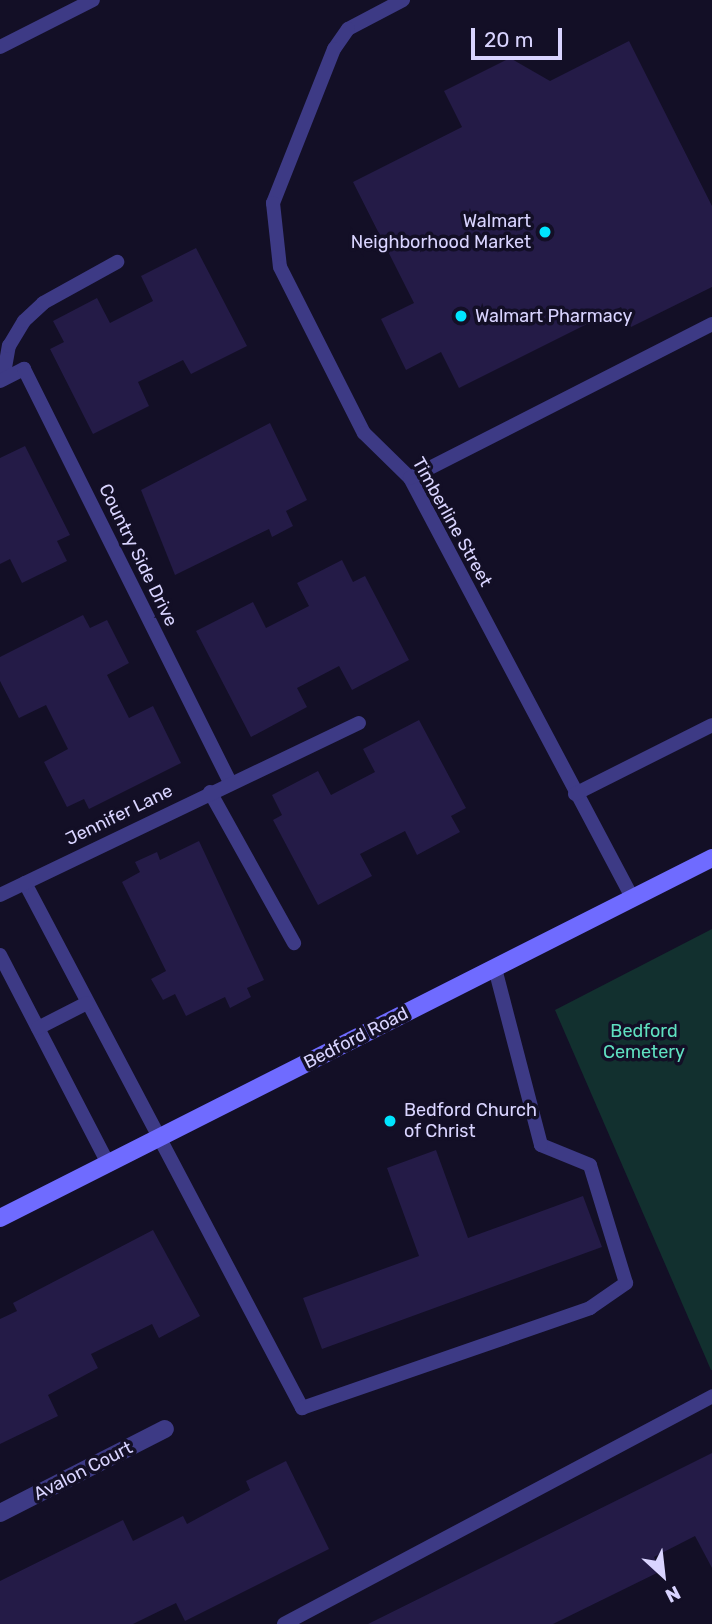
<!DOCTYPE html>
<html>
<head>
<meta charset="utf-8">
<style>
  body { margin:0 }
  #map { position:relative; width:712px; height:1624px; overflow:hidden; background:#130f26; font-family:Rubik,sans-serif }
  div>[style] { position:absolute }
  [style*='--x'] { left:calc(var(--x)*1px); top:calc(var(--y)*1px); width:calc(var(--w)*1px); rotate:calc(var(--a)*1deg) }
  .green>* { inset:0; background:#12302f }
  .building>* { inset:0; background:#241b47 }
  .lane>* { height:14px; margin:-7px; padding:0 7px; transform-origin:7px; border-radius:7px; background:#3d3a85 }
  .street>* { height:18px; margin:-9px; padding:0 9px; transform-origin:9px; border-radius:9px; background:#3d3a85 }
  .secondary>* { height:18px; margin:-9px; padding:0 9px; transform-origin:9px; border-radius:9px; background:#6f6bff }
  .dots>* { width:19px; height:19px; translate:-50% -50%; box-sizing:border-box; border:4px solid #130f26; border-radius:50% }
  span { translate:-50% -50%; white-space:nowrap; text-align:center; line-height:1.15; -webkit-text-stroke:7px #130f26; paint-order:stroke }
  .poi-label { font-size:18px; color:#d9d4ff }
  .right { translate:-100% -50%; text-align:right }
  .left { translate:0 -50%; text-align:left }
  .street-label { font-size:18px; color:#d9d4ff }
  .park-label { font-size:18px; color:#5fe0c0 }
  .north { position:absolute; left:628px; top:1540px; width:70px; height:70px; -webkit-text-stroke:5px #130f26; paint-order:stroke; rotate:153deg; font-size:19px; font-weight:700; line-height:28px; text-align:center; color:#d9d4ff }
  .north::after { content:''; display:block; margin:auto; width:24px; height:32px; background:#d9d4ff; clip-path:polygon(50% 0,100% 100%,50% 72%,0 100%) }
  .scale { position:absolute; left:471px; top:28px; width:91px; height:32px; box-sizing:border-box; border:4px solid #d9d4ff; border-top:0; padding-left:9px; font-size:21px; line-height:24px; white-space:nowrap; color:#d9d4ff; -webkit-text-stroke:5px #130f26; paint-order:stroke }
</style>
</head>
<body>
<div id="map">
  <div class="green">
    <div style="clip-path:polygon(712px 929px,712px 1370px,711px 1370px,555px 1010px)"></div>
  </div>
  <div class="building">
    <div style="clip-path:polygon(629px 41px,712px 206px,712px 287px,631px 327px,621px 307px,459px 388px,441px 352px,406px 370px,381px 319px,414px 303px,353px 182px,462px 127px,444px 91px,510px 58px,550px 81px)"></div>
    <div style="clip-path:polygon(196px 248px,247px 346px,191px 374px,183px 360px,138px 382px,149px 406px,93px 434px,50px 349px,64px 342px,53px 321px,97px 298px,110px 323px,153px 301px,141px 276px)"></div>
    <div style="clip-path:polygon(270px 423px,307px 500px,286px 511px,293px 526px,272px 537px,269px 529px,175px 575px,141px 490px)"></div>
    <div style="clip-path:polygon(25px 446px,70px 535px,57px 541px,67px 561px,22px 583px,10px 559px,0 564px,0 458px)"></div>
    <div style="clip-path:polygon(342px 560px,353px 582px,365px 576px,409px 660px,352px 690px,339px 666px,297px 688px,307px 707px,251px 737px,196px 631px,253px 602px,266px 628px,309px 606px,297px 583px)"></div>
    <div style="clip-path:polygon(83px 615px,90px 628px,107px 620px,129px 663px,107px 675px,129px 718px,153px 706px,181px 763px,89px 809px,84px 799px,67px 807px,44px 762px,68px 749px,46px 705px,19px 718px,0 681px,0 657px)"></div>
    <div style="clip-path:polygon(419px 720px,466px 808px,451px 816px,460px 832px,417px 855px,405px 831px,360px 854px,372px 876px,318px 905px,273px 820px,282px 815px,272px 795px,318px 771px,331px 795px,375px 772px,363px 749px)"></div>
    <div style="clip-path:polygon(199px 841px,264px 980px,247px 988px,251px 997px,230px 1008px,225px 997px,186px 1016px,175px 994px,163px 1000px,151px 979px,166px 971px,122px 882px,140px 872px,135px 862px,157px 852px,160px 860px)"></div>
    <div style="clip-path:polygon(436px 1150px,468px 1238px,583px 1196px,602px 1247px,322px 1349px,303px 1298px,419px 1256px,387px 1168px)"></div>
    <div style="clip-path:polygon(153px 1230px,200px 1316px,159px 1338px,152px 1324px,91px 1354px,98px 1368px,48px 1395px,58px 1416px,0 1444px,0 1319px,17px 1311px,13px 1303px)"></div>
    <div style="clip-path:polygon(712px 1453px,712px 1568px,695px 1536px,654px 1557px,661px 1571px,553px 1624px,368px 1624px)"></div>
    <div style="clip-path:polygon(286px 1461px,329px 1549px,185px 1621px,176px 1603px,133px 1624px,0 1624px,0 1581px,123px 1520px,133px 1541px,183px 1516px,187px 1524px,250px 1490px,246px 1481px)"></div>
  </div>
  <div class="lane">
    <div style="--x:403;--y:0;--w:62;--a:152.2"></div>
    <div style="--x:348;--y:29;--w:24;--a:125"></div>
    <div style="--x:334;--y:49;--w:166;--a:111.6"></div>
    <div style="--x:273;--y:203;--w:64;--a:83.8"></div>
    <div style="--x:280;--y:267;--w:186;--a:63.2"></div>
    <div style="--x:364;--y:433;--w:64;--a:44.4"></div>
    <div style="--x:410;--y:478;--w:475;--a:62.1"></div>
    <div style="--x:0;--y:47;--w:104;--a:-26.8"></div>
    <div style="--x:3;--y:379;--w:34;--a:-80"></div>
    <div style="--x:9;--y:346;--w:29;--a:-59"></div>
    <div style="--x:24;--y:321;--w:26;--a:-43"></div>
    <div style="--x:43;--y:303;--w:85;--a:-29"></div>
    <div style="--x:0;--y:381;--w:27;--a:-27"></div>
    <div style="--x:24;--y:369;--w:462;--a:63.5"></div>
    <div style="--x:410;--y:478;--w:339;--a:-27"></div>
    <div style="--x:210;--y:792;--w:173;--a:60.9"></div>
    <div style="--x:575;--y:794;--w:153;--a:-26.7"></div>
    <div style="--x:25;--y:883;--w:594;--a:62.18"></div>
    <div style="--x:302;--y:1408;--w:305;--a:-19.1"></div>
    <div style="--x:590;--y:1308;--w:44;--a:-34.8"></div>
    <div style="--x:626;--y:1283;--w:123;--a:-107"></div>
    <div style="--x:590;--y:1165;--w:53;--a:-157.8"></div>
    <div style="--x:541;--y:1145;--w:183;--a:-104.6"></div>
    <div style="--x:0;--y:895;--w:398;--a:-25.6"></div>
    <div style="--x:0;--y:955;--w:234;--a:62.6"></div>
    <div style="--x:38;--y:1028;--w:55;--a:-27"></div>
    <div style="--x:284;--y:1624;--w:485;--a:-28"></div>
  </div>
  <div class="street">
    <div style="--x:0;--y:1513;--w:185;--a:-27"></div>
  </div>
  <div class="secondary">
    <div style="--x:0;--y:1218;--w:798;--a:-26.82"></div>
  </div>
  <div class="dots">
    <div style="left:545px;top:232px;background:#00e5ff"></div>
    <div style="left:461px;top:316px;background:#00e5ff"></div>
    <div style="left:390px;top:1121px;background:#00e5ff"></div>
  </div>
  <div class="poi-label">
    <span class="right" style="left:531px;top:232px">Walmart<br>Neighborhood Market</span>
    <span class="left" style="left:475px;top:316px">Walmart Pharmacy</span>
    <span class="left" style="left:404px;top:1121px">Bedford Church<br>of Christ</span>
  </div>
  <div class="street-label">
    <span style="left:452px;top:522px;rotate:61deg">Timberline Street</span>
    <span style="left:138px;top:555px;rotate:64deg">Country Side Drive</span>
    <span style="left:119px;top:815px;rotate:-26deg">Jennifer Lane</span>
    <span style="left:356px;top:1038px;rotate:-27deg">Bedford Road</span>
    <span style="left:83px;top:1471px;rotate:-27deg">Avalon Court</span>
  </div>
  <div class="park-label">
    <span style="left:644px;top:1042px">Bedford<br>Cemetery</span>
  </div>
  <div class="north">N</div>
  <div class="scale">20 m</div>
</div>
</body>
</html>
